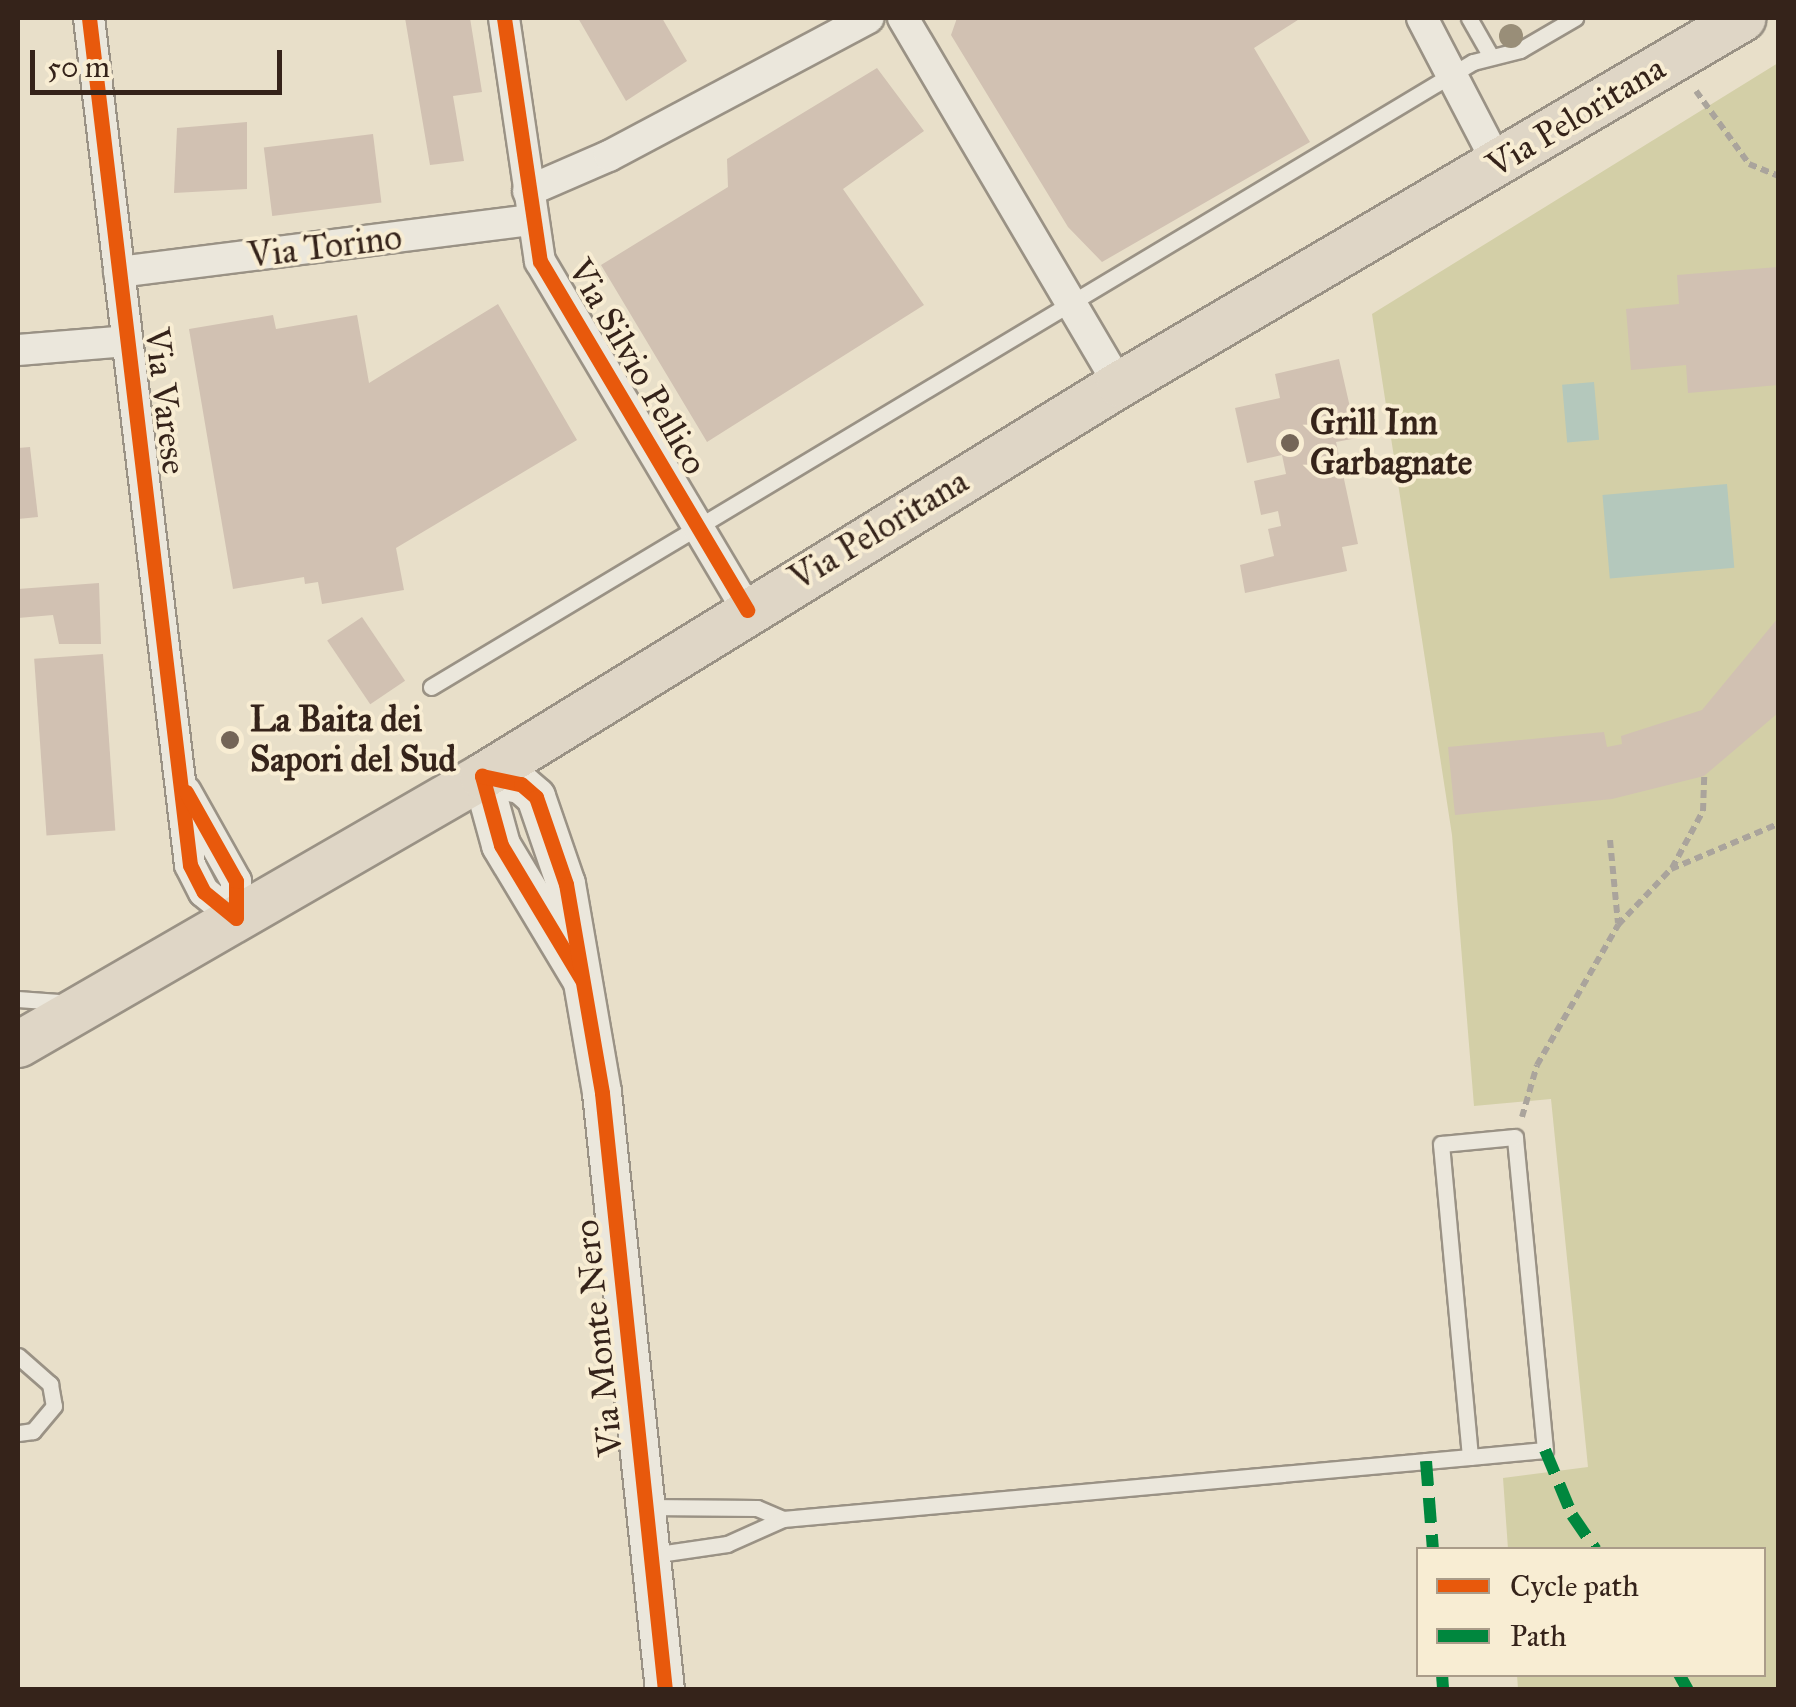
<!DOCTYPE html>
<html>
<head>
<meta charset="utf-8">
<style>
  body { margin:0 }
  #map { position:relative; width:1796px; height:1707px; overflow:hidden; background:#e8dfc9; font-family:"IM FELL Great Primer",serif }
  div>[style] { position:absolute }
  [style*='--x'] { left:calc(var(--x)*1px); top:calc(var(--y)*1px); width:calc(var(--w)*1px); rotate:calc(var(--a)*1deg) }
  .green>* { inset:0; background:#d3cfa7 }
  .water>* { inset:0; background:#b4c8bc; transform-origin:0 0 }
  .building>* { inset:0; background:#d1c1b2; transform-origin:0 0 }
  .path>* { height:6px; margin-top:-3px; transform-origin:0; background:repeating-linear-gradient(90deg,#aaa49c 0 8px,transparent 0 13px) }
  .roads { filter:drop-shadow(2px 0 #9a9285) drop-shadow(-2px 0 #9a9285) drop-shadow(0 2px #9a9285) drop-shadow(0 -2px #9a9285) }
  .service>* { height:15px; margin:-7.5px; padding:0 7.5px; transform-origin:7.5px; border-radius:7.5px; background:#ebe7dc }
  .minor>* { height:30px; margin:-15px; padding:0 15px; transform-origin:15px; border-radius:15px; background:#ebe7dc }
  .tertiary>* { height:38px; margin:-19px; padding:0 19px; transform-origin:19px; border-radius:19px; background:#ebe7dc }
  .primary>* { height:45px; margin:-22.5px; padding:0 22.5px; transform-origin:22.5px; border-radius:22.5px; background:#dfd6c6 }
  .quiet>* { height:12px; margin-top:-6px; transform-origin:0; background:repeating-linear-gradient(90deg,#00873e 0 25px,transparent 0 37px) }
  .cycleway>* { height:15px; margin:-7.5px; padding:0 7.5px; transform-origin:7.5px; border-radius:7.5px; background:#e8590c }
  .trees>* { width:24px; height:24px; margin:-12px; border-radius:50%; background:#998e78 }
  .dots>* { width:28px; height:28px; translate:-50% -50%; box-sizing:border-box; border:5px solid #f8edd3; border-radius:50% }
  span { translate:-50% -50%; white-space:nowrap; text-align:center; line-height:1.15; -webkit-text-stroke:8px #f8edd3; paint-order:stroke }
  .street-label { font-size:35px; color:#35231a }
  .poi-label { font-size:35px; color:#35231a; font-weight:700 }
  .left { translate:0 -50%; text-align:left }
  .frame { position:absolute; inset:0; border:20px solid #35231a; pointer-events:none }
  .legend { position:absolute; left:1416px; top:1547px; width:350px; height:130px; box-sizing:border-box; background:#f8edd3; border:2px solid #aa9c89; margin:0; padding:12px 18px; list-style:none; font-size:30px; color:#35231a }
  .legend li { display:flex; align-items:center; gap:20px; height:50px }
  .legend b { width:50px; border:2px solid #aa9c89 }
  .scale { position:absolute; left:30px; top:50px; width:252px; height:45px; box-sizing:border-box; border:5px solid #35231a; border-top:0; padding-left:12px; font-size:30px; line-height:35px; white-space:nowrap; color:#35231a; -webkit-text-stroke:8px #f8edd3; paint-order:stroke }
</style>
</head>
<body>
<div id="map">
  <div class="green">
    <div style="clip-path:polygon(1778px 63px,1778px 1689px,1518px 1689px,1517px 1675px,1764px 1674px,1764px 1550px,1508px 1549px,1503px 1478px,1588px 1467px,1551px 1099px,1474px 1106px,1452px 835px,1372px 314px)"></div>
  </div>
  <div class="water">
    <div style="left:1594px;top:382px;width:58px;height:32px;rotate:85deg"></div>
    <div style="left:1727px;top:484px;width:84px;height:125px;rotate:85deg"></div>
  </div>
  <div class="building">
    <div style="clip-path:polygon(405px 18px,470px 18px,482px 92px,453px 96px,464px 161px,430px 165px)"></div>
    <div style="clip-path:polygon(578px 18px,662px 18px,687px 61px,626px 101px)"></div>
    <div style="clip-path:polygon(957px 18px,1301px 18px,1254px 48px,1310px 142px,1102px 262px,1068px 227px,951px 35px)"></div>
    <div style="clip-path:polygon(877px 68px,924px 131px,843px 189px,924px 305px,707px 442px,601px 265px,728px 187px,727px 159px)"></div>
    <div style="clip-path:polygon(247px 122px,247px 189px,174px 193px,177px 128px)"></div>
    <div style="left:373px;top:134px;width:69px;height:110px;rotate:83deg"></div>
    <div style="clip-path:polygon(1778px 267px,1778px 385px,1688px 393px,1686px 365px,1631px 370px,1626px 309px,1679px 304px,1677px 275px)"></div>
    <div style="clip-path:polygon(498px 304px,577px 440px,396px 548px,404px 590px,322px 604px,318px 582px,305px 584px,304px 577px,233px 589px,189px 329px,273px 315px,276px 329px,357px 315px,369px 383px)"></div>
    <div style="clip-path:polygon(1339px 359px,1357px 438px,1336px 442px,1358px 544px,1342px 547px,1347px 571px,1245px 593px,1240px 565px,1274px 556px,1268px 529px,1281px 526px,1278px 511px,1261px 515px,1254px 481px,1286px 474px,1282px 455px,1247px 463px,1235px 408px,1280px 398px,1275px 374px)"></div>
    <div style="clip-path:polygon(30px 447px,38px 517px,18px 519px,18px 448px)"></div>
    <div style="clip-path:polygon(99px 583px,101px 644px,59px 644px,53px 615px,18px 618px,18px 589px)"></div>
    <div style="left:362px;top:617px;width:77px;height:42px;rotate:56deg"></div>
    <div style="clip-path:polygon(1778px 618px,1778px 713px,1704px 776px,1612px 799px,1455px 815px,1448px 747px,1604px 732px,1607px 747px,1622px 744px,1621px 736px,1702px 710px)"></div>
    <div style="left:103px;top:654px;width:177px;height:69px;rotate:86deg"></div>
  </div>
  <div class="path">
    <div style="--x:1696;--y:91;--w:90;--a:54"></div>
    <div style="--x:1749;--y:164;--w:31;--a:22"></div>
    <div style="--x:1610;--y:840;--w:83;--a:84.5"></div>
    <div style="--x:1672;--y:868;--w:65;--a:-61.5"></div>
    <div style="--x:1703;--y:811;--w:35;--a:-88"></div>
    <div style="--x:1522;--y:1117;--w:54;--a:-73.9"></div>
    <div style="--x:1537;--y:1065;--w:162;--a:-59.9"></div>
    <div style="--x:1618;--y:925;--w:77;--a:-46.6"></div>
    <div style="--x:1671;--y:869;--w:116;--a:-22.8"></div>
  </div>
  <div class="roads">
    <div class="service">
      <div style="--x:1469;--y:18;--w:40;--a:60.3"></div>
      <div style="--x:431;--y:687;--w:1215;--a:-30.96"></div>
      <div style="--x:1473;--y:62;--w:49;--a:-14.3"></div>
      <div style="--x:1520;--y:50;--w:64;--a:-30.2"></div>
      <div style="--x:18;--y:999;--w:54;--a:4.2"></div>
      <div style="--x:18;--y:1356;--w:43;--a:41.2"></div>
      <div style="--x:50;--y:1384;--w:22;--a:80"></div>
      <div style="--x:54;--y:1406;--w:33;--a:130"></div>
      <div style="--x:33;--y:1431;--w:15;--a:172"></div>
      <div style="--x:648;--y:1507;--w:109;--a:0.5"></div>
      <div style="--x:757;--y:1508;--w:28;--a:23"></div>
      <div style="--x:652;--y:1555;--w:76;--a:-8.3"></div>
      <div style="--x:727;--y:1544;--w:61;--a:-24.1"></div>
      <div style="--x:783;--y:1519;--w:646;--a:-5.15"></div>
      <div style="--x:1426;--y:1461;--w:44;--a:-5.2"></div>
      <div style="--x:1470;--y:1457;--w:75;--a:-5.3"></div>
      <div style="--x:1545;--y:1450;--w:314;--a:-95.5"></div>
      <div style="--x:1515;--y:1137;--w:74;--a:174.6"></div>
      <div style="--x:1441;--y:1144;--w:314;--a:84.7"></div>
    </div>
    <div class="minor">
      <div style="--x:89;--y:18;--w:853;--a:83.2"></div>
      <div style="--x:190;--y:865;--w:30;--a:63"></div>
      <div style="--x:204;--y:892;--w:41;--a:39.1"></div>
      <div style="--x:236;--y:918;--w:37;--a:-90"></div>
      <div style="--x:236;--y:881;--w:102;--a:-119.3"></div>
      <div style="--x:504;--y:18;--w:246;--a:81.6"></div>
      <div style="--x:540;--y:261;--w:406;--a:59.3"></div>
      <div style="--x:903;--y:18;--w:425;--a:59.5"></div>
      <div style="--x:1422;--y:18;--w:165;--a:62.5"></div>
      <div style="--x:528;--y:191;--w:88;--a:-23.4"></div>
      <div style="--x:609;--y:156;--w:294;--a:-28"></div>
      <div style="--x:119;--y:272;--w:415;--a:-7.2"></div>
      <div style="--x:18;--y:350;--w:109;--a:-4.7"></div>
    </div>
    <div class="tertiary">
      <div style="--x:582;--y:980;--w:157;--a:-121"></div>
      <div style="--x:501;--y:845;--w:72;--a:-105.4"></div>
      <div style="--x:482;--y:776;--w:40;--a:12"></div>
      <div style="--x:521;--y:784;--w:20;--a:41"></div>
      <div style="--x:536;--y:797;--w:92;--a:71"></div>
      <div style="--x:566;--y:884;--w:212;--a:80.2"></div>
      <div style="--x:602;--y:1093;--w:600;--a:83.98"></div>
    </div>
    <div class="primary">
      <div style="--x:18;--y:1044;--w:536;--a:-30.01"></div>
      <div style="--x:482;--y:776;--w:748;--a:-31.61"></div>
      <div style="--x:1119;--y:384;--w:723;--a:-30.43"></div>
    </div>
  </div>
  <div class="quiet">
    <div style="--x:1545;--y:1450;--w:70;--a:67.4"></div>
    <div style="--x:1572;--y:1515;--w:42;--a:55.6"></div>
    <div style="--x:1426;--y:1461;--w:89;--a:85.5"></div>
    <div style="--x:1442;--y:1674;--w:16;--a:86"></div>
    <div style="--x:1679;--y:1674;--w:18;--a:61"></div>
  </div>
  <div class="cycleway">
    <div style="--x:89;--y:18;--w:853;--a:83.2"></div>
    <div style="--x:190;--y:865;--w:30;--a:63"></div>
    <div style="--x:204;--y:892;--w:41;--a:39.1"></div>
    <div style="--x:236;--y:918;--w:37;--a:-90"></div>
    <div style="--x:236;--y:881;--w:102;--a:-119.3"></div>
    <div style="--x:504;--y:18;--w:246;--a:81.6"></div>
    <div style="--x:540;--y:261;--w:406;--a:59.3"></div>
    <div style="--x:582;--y:980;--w:157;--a:-121"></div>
    <div style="--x:501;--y:845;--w:72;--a:-105.4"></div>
    <div style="--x:482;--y:776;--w:40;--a:12"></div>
    <div style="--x:521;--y:784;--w:20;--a:41"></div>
    <div style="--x:536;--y:797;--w:92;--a:71"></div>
    <div style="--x:566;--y:884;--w:212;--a:80.2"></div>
    <div style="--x:602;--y:1093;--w:600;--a:83.98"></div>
  </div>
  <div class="trees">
    <div style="left:1511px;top:36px"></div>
  </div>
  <div class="dots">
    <div style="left:1290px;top:443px;background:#746557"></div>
    <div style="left:230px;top:740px;background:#746557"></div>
  </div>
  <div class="street-label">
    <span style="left:1576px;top:117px;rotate:-31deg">Via Peloritana</span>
    <span style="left:325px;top:247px;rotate:-7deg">Via Torino</span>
    <span style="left:637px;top:367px;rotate:60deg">Via Silvio Pellico</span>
    <span style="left:165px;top:401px;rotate:83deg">Via Varese</span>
    <span style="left:879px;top:530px;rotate:-31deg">Via Peloritana</span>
    <span style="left:599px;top:1338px;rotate:-96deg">Via Monte Nero</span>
  </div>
  <div class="poi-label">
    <span class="left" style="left:1310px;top:443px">Grill Inn<br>Garbagnate</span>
    <span class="left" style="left:250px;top:740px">La Baita dei<br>Sapori del Sud</span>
  </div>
  <div class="frame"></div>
  <ul class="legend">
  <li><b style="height:12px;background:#e8590c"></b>Cycle path</li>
  <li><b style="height:12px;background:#00873e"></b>Path</li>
  </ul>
  <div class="scale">50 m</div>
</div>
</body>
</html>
